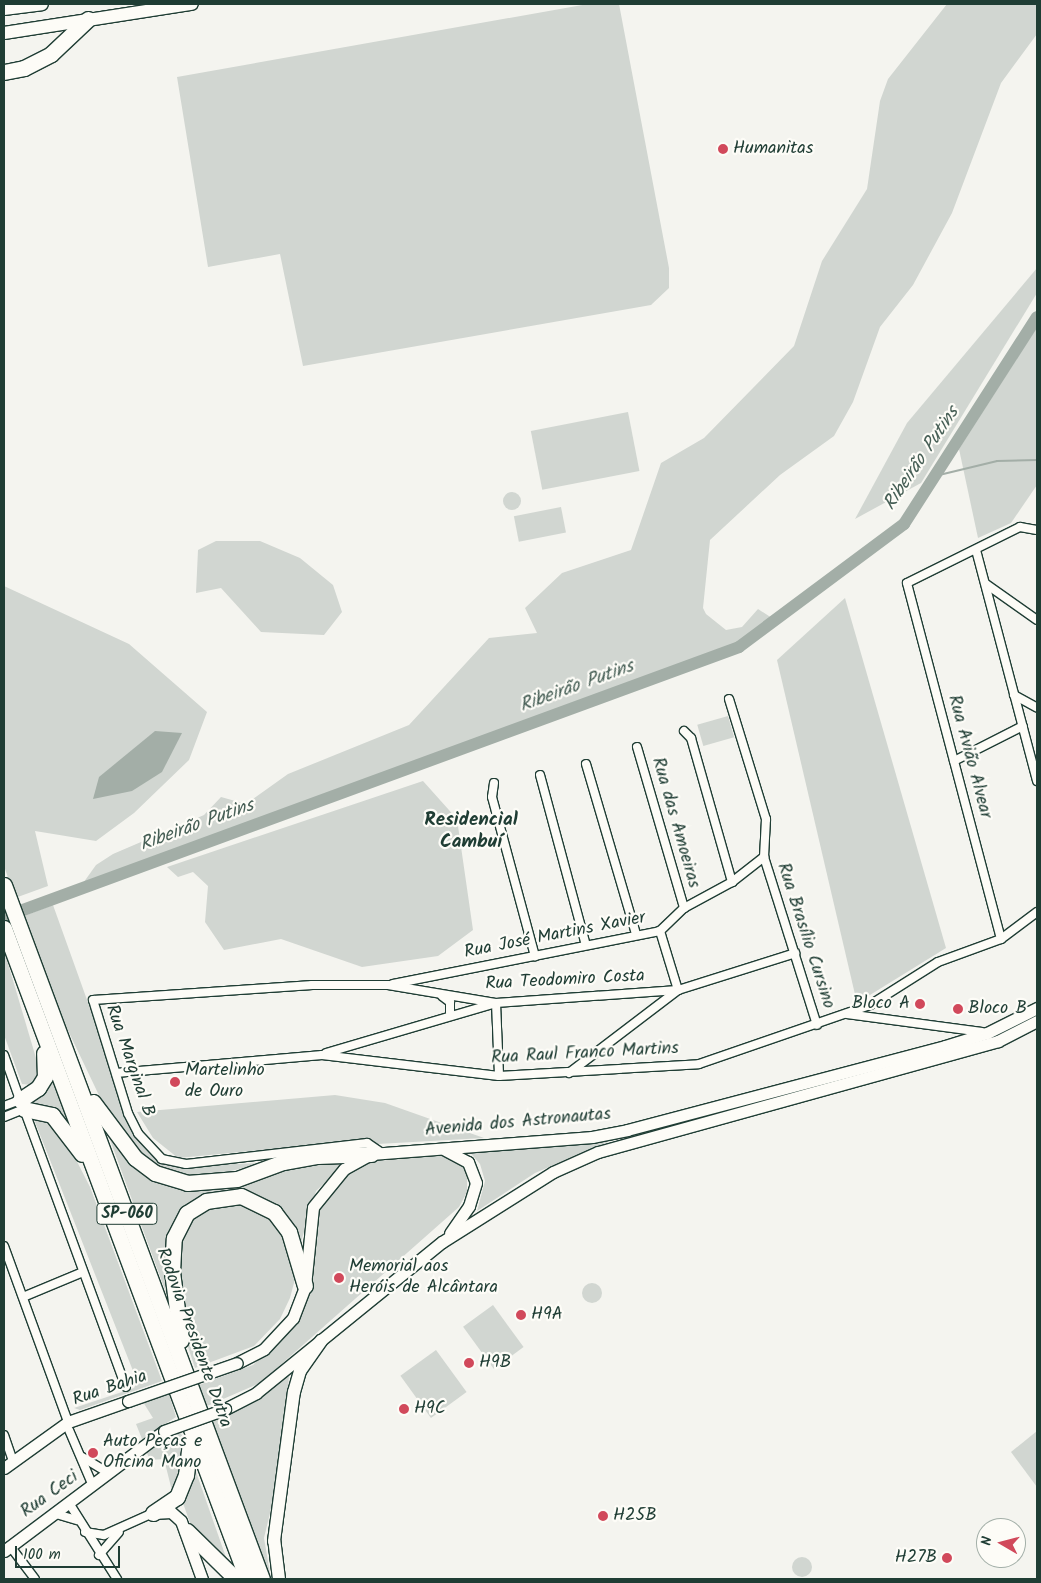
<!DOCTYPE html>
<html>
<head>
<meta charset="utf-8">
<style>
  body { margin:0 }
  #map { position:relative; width:1041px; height:1583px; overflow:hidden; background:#f4f4ef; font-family:Kalam,sans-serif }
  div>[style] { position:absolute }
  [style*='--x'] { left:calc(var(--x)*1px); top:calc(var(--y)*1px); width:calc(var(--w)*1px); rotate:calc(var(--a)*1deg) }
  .green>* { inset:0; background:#d1d6d1; transform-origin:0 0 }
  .round { border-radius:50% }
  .water>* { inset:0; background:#a3aea7 }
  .stream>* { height:2px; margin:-1px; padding:0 1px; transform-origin:1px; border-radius:1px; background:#a3aea7 }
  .river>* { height:12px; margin:-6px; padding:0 6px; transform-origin:6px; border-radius:6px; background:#a3aea7 }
  .roads { filter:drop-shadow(1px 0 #1f3d34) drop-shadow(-1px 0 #1f3d34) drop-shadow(0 1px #1f3d34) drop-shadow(0 -1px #1f3d34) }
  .minor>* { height:8px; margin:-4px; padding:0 4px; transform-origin:4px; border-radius:4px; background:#fdfcf7 }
  .secondary>* { height:11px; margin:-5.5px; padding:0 5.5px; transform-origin:5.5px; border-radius:5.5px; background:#fdfcf7 }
  .primary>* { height:12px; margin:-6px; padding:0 6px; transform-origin:6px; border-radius:6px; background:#fdfcf7 }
  .motorway>* { height:15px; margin:-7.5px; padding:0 7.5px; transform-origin:7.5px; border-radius:7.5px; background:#fdfcf7 }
  .bridges { filter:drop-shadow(1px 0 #1f3d34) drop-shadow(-1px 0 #1f3d34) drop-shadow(0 1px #1f3d34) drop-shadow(0 -1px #1f3d34) }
  .secondary-bridge>* { height:11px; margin:-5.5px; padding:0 5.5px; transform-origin:5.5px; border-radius:5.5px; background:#fdfcf7 }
  .dots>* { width:14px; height:14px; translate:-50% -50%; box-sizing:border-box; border:2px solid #fdfcf7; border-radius:50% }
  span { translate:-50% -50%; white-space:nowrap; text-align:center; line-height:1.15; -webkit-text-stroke:4.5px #fdfcf7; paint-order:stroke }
  .shield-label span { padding:1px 4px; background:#fdfcf7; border:1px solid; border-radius:4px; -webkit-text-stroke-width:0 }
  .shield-label { font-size:16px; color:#1f3d34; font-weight:700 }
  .poi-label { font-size:18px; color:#1f3d34 }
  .left { translate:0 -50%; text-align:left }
  .right { translate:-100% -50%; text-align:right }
  .street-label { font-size:18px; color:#1f3d34 }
  .water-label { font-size:19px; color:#475f56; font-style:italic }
  .neighbourhood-label { font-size:19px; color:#1f3d34; font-weight:700 }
  .frame { position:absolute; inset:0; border:5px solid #1f3d34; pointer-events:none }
  .north { position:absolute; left:976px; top:1518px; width:50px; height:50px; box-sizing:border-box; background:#fdfcf7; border:1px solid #a4b0a9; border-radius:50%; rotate:278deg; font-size:14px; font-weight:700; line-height:20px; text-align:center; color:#1f3d34 }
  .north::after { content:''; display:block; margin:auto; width:18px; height:22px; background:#d1495b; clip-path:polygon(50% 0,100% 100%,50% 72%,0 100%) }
  .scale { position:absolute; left:15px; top:1546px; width:105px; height:22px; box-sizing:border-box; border:2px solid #1f3d34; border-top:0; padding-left:6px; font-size:15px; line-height:18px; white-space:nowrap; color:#1f3d34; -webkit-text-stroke:4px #fdfcf7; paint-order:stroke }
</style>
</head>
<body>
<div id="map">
  <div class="green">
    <div style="clip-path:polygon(588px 4px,619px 4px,669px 268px,669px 288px,651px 305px,303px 366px,280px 254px,208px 267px,177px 77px)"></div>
    <div style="clip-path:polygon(947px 4px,1037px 4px,1037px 34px,1001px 83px,952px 213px,913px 285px,880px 327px,853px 402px,834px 436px,780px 475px,710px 540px,703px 608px,706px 614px,726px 630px,742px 627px,758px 609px,775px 620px,739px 647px,81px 886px,96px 865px,113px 854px,204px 815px,221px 797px,246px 804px,288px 774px,409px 725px,489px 638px,537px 633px,525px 608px,562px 573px,631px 550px,661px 463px,704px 438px,794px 346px,822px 261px,867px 189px,880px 101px,888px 79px)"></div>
    <div style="clip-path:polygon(1037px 268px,1037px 293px,921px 483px,855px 519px,907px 423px)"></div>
    <div style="clip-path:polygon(1037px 327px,1037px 485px,1011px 523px,978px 538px,959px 449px)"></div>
    <div style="left:628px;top:412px;width:60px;height:99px;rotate:79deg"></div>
    <div class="round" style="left:503px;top:492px;width:18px;height:18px"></div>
    <div style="left:561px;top:507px;width:26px;height:48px;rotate:79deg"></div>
    <div style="clip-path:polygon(216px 541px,260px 541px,300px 558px,333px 585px,342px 612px,324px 635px,261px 632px,221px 588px,196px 593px,198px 550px)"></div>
    <div style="clip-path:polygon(4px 586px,129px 644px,207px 712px,189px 760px,134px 813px,96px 841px,35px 831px,48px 886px,15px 898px,4px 866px)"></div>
    <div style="clip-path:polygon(845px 598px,946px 948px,857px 1003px,777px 660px)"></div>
    <div style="left:728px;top:716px;width:22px;height:32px;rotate:74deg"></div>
    <div style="clip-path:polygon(423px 781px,457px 819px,473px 930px,438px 956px,362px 967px,281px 939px,224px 950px,205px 922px,208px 886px,193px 872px,178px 877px,167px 867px)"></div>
    <div style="clip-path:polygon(53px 905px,134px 1131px,149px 1151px,176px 1166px,266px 1163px,195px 1179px,158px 1171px,117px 1133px,63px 1020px,24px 916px)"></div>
    <div style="clip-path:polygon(4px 950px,36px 1058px,39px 1072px,31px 1085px,22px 1084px,4px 1035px)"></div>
    <div style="clip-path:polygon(52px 1076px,68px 1122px,51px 1106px,22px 1106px,47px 1090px)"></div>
    <div style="clip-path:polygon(335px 1095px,385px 1103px,484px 1138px,360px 1145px,288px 1156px,260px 1150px,178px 1158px,153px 1138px,137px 1112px)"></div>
    <div style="clip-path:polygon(37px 1117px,43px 1117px,67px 1142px,90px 1187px,162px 1381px,80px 1410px,74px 1408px,134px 1388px,137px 1381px,35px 1122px)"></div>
    <div style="clip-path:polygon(109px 1137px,128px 1161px,156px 1181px,176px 1186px,250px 1182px,306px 1162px,350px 1159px,316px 1191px,301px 1242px,287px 1214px,251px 1192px,214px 1192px,192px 1201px,178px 1216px,172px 1309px)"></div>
    <div style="clip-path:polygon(608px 1142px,535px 1173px,477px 1211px,485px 1181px,480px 1164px,468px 1150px)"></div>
    <div style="clip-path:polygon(439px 1154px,455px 1159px,467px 1171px,467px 1192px,459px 1207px,260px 1383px,207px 1406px,199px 1385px,253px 1365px,291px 1328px,315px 1217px,321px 1202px,348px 1172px,370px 1162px)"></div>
    <div style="clip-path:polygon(245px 1201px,275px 1217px,292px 1256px,295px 1279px,290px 1298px,280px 1319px,254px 1346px,195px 1368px,185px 1338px,176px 1265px,183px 1228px,208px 1203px)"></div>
    <div class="round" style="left:582px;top:1283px;width:20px;height:20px"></div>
    <div style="left:493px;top:1305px;width:52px;height:37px;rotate:54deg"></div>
    <div style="left:436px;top:1350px;width:52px;height:44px;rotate:54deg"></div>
    <div style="clip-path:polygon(289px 1375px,283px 1459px,264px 1538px,271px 1579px,267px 1579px,212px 1422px)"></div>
    <div style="clip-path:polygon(169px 1394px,176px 1417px,142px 1439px,136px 1424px,153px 1418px,143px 1402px)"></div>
    <div style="clip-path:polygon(179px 1430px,184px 1439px,185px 1472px,172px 1491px,164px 1459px,150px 1460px,146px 1451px)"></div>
    <div style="clip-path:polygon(1037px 1431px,1037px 1487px,1011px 1452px)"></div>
    <div style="clip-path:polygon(195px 1469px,228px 1563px,190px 1523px,183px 1503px)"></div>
    <div class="round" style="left:792px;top:1557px;width:20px;height:20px"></div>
  </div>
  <div class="water">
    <div style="clip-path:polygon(155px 731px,182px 733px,162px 772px,132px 791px,93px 799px,99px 777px)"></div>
  </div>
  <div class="stream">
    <div style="--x:935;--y:476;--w:64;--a:-13.6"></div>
    <div style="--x:997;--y:461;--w:40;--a:-1.4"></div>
  </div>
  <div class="river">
    <div style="--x:4;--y:917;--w:783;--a:-20.17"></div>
    <div style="--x:739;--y:647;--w:206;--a:-36.7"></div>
    <div style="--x:904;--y:524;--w:246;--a:-57.3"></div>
  </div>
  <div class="roads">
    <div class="minor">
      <div style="--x:976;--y:550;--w:239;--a:75.2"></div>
      <div style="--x:986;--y:584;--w:62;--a:35.2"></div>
      <div style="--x:1014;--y:695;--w:26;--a:29"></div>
      <div style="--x:729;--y:699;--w:126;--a:72.9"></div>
      <div style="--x:766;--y:819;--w:38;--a:93"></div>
      <div style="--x:764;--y:857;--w:176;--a:72.5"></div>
      <div style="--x:684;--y:731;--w:10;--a:45"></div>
      <div style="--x:691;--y:738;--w:150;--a:74.1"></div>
      <div style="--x:637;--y:747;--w:168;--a:73.7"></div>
      <div style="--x:954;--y:761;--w:77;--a:-26.9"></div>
      <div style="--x:586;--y:764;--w:177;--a:73.6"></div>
      <div style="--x:540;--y:775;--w:176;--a:74.9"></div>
      <div style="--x:494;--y:783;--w:14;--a:98"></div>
      <div style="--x:492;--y:797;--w:165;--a:74.9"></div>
      <div style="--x:1001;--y:939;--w:368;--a:-104.8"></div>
      <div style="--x:907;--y:583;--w:126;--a:-26.4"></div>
      <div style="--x:1020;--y:527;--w:17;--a:10"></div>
      <div style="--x:393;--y:984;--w:272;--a:-11.2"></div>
      <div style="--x:660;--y:931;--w:33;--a:-44"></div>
      <div style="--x:684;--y:908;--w:55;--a:-28.4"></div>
      <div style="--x:732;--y:882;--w:41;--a:-38"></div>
      <div style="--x:442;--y:996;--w:10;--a:37"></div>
      <div style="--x:450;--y:1002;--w:11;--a:90"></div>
      <div style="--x:496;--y:1003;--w:73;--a:87.6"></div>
      <div style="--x:847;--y:1014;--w:136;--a:7.6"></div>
      <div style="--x:326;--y:1053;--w:174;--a:-16.4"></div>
      <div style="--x:4;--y:1055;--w:48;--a:70.4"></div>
      <div style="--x:20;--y:1100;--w:17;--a:159"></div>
      <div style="--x:116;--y:1073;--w:207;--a:-5"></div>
      <div style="--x:322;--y:1055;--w:178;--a:6.8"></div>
      <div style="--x:499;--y:1076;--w:200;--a:-3.4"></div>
      <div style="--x:699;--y:1064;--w:181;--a:-19"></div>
      <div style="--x:870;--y:1005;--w:80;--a:-32.3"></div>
      <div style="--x:938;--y:962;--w:67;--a:-20.1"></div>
      <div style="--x:1001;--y:939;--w:45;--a:-36.9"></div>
      <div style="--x:569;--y:1073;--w:137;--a:-37.3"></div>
      <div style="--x:678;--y:990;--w:62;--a:-107"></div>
      <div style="--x:4;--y:1117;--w:22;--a:-22"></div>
      <div style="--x:24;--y:1109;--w:296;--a:69.9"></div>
      <div style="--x:382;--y:1153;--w:18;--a:-146"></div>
      <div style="--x:367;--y:1143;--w:182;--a:173.4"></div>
      <div style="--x:186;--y:1164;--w:25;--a:-168"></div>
      <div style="--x:162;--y:1159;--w:35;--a:-133"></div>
      <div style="--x:138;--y:1133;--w:22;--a:-117"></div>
      <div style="--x:128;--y:1113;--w:118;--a:-107.2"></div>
      <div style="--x:93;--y:1000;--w:220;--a:-3.9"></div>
      <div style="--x:312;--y:985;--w:76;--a:0"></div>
      <div style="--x:388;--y:985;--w:109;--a:9.5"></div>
      <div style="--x:496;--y:1003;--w:182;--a:-4.1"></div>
      <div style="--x:678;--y:990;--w:123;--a:-17.5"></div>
      <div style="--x:4;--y:1246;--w:187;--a:70"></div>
      <div style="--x:23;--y:1297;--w:65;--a:-22.6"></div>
      <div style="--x:69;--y:1430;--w:61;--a:66.8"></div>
      <div style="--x:4;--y:1435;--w:28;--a:71"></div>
      <div style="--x:82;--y:1457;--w:31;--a:31"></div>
      <div style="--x:69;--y:1503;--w:90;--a:57.7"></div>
      <div style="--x:56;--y:1514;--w:22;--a:16"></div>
      <div style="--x:85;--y:1532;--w:19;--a:9"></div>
      <div style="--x:104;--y:1535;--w:54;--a:-24.2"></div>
      <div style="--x:10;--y:1546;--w:41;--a:52.9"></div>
      <div style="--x:99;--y:1555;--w:30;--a:-49"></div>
    </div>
    <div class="secondary">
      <div style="--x:445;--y:1150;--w:26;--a:28"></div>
      <div style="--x:468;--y:1162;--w:22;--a:69"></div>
      <div style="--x:476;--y:1183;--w:24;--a:107"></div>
      <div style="--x:469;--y:1206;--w:33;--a:125"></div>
      <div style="--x:237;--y:1363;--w:30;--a:-27"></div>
      <div style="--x:264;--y:1349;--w:42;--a:-46.9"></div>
      <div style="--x:293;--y:1318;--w:34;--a:-69"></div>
      <div style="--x:305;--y:1286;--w:79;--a:-84.2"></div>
      <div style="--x:313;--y:1207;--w:49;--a:-50.8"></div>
      <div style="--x:344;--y:1169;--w:31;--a:-29"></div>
      <div style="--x:371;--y:1154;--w:222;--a:-4.4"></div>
      <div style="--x:592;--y:1137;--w:36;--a:-11"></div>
      <div style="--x:627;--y:1130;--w:329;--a:-14.8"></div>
      <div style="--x:945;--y:1046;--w:44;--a:-17.2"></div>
      <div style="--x:987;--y:1033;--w:56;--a:-26.6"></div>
      <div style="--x:225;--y:1409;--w:35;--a:-27"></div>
      <div style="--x:256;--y:1393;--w:240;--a:-39.1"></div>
      <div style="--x:442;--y:1242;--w:131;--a:-32.2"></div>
      <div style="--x:553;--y:1172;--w:49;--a:-24"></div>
      <div style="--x:598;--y:1152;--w:415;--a:-15.5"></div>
      <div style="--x:998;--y:1041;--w:44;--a:-27.1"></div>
      <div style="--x:4;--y:1468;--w:79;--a:-35.7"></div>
      <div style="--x:68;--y:1422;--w:64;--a:-19.3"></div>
      <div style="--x:153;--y:1513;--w:18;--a:-3"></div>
      <div style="--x:171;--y:1512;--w:13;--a:42"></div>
      <div style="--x:181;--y:1521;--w:62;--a:70.1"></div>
      <div style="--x:4;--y:1551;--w:200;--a:-36.9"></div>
    </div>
    <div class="primary">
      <div style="--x:4;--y:9;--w:38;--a:-7"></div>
      <div style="--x:4;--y:33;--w:190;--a:-8.8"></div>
      <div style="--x:279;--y:1579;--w:38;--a:-97"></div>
      <div style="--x:274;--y:1541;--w:150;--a:-82.4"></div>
      <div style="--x:294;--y:1392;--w:22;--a:-74"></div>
      <div style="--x:300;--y:1371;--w:37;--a:-55"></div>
    </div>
    <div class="motorway">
      <div style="--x:4;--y:72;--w:20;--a:-11"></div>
      <div style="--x:24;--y:68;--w:30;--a:-27"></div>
      <div style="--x:51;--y:54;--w:51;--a:-43.4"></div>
      <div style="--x:4;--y:885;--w:740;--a:69.61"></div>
      <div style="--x:4;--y:928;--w:695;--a:69.53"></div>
      <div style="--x:20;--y:1100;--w:22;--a:-34"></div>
      <div style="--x:38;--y:1088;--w:13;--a:-58"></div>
      <div style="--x:45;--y:1077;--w:24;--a:-92"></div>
      <div style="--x:93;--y:1102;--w:70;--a:53.1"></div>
      <div style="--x:135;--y:1158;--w:25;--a:37"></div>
      <div style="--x:155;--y:1173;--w:34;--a:17"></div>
      <div style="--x:187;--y:1183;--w:50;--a:-4.6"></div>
      <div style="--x:237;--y:1179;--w:49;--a:-20.3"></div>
      <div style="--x:283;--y:1162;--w:35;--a:-10"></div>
      <div style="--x:317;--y:1156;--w:54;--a:-2.1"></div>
      <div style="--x:24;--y:1109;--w:29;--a:12"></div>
      <div style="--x:52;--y:1115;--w:49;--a:52.4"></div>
      <div style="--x:181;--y:1340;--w:69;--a:-97.5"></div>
      <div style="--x:172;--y:1272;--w:34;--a:-87"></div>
      <div style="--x:174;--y:1238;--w:28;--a:-63"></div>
      <div style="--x:187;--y:1213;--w:22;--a:-32"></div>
      <div style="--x:206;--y:1201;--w:35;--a:-8"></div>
      <div style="--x:241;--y:1196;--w:37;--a:26"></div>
      <div style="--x:274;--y:1212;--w:25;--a:53"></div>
      <div style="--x:289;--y:1232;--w:56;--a:73.5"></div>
      <div style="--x:153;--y:1513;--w:29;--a:-34"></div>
      <div style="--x:177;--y:1497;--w:24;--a:-68"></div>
      <div style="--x:186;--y:1475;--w:34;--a:-83"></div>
      <div style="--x:187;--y:1531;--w:69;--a:44.4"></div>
    </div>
  </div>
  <div class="bridges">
    <div class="secondary-bridge">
      <div style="--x:128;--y:1401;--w:115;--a:-19.2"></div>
      <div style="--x:164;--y:1431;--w:65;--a:-19.8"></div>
    </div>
  </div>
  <div class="dots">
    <div style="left:723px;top:149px;background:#d1495b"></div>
    <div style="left:920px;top:1004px;background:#d1495b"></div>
    <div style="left:958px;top:1009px;background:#d1495b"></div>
    <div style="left:175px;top:1082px;background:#d1495b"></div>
    <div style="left:339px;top:1278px;background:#d1495b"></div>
    <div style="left:521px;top:1315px;background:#d1495b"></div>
    <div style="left:469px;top:1363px;background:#d1495b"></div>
    <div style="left:404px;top:1409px;background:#d1495b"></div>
    <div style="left:93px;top:1453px;background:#d1495b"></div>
    <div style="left:603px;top:1516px;background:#d1495b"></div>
    <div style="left:947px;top:1558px;background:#d1495b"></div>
  </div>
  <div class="shield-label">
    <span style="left:127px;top:1214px">SP-060</span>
  </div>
  <div class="poi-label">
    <span class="left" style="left:733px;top:149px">Humanitas</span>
    <span class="right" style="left:910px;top:1004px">Bloco A</span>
    <span class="left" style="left:968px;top:1009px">Bloco B</span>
    <span class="left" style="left:185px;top:1082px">Martelinho<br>de Ouro</span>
    <span class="left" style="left:349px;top:1278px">Memorial aos<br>Heróis de Alcântara</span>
    <span class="left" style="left:531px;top:1315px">H9A</span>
    <span class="left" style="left:479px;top:1363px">H9B</span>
    <span class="left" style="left:414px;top:1409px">H9C</span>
    <span class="left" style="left:103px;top:1453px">Auto Peças e<br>Oficina Mano</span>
    <span class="left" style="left:613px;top:1516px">H25B</span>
    <span class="right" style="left:937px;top:1558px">H27B</span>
  </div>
  <div class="street-label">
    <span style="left:969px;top:757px;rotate:75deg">Rua Avião Alvear</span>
    <span style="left:675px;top:823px;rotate:74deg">Rua das Amoeiras</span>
    <span style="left:555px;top:936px;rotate:-11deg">Rua José Martins Xavier</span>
    <span style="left:805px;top:936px;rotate:72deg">Rua Brasílio Cursino</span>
    <span style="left:565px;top:981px;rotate:-3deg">Rua Teodomiro Costa</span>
    <span style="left:585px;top:1054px;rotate:-3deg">Rua Raul Franco Martins</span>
    <span style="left:129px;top:1061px;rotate:71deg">Rua Marginal B</span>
    <span style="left:518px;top:1123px;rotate:-5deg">Avenida dos Astronautas</span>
    <span style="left:193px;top:1338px;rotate:70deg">Rodovia Presidente Dutra</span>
    <span style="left:110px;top:1389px;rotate:-19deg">Rua Bahia</span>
    <span style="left:50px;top:1495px;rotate:-36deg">Rua Ceci</span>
  </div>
  <div class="water-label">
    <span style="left:922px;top:459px;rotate:-56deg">Ribeirão Putins</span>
    <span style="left:577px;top:687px;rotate:-20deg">Ribeirão Putins</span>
    <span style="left:197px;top:826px;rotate:-20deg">Ribeirão Putins</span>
  </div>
  <div class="neighbourhood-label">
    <span style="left:471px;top:832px">Residencial<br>Cambuí</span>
  </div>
  <div class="frame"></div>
  <div class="north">N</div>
  <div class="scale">100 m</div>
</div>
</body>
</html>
